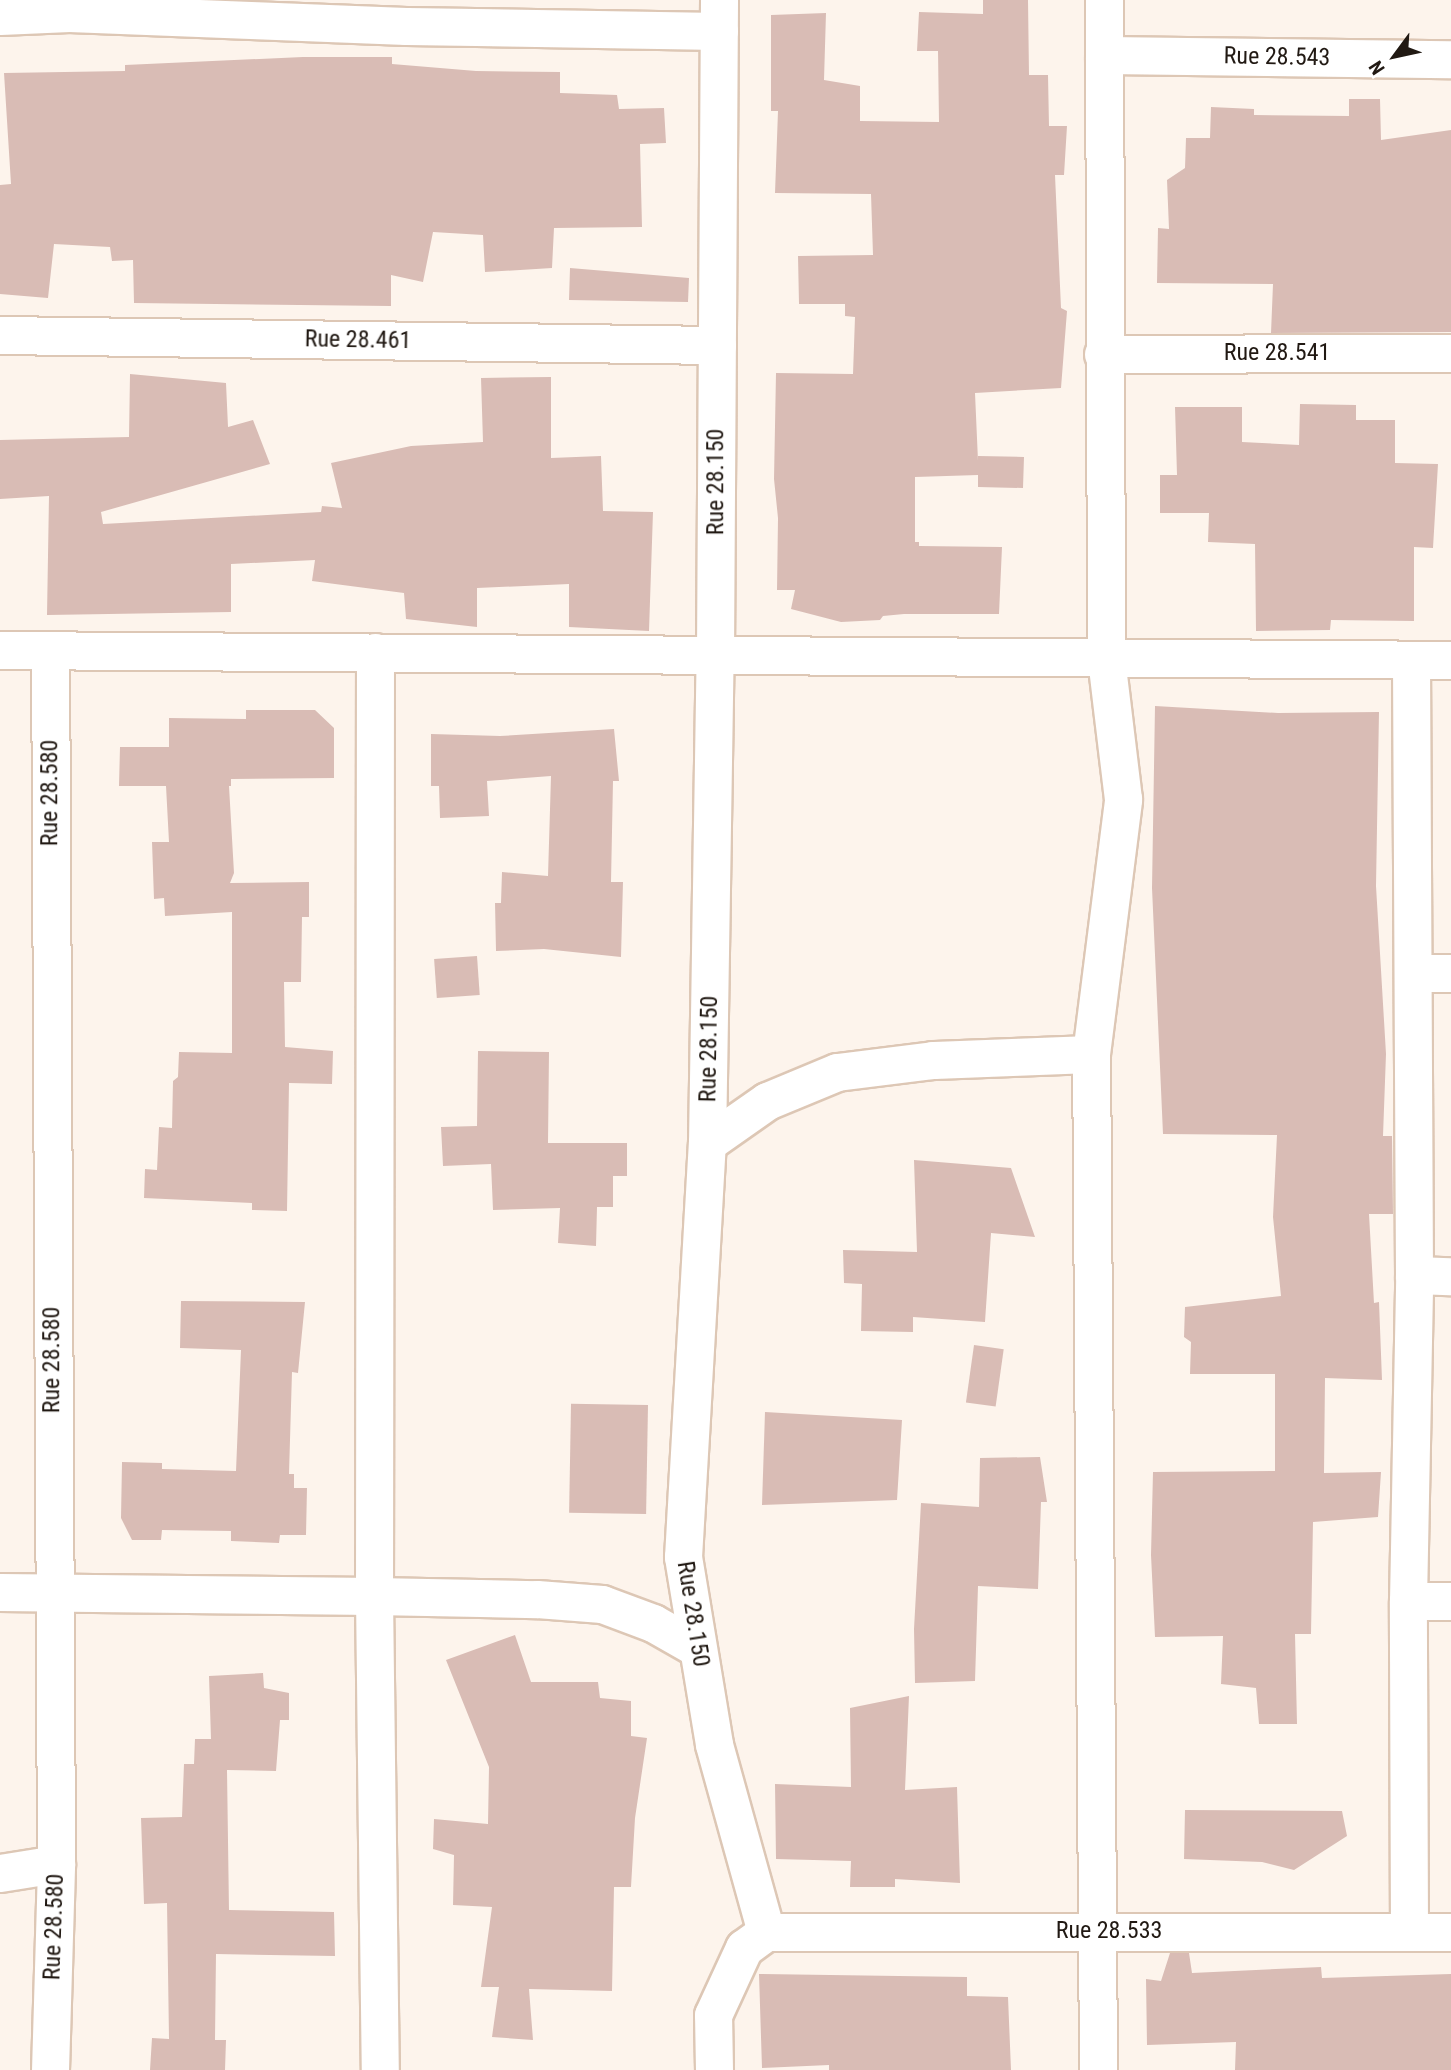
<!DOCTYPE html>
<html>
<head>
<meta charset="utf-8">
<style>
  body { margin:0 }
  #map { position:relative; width:1451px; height:2070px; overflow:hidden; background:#fdf4ec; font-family:"Roboto Condensed",sans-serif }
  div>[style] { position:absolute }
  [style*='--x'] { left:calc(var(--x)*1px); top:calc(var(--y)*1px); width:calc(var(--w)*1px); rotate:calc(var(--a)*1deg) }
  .building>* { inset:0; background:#d9bcb5; transform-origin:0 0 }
  .roads { filter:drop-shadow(2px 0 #ddc7b5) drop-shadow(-2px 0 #ddc7b5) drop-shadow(0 2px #ddc7b5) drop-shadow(0 -2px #ddc7b5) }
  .minor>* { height:37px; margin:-18.5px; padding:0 18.5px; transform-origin:18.5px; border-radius:18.5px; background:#fff }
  span { translate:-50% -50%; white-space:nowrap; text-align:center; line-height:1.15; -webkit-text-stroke:5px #fff; paint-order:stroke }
  .street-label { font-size:24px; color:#211913 }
  .north { position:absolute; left:1360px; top:21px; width:70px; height:70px; -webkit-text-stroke:5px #fff; paint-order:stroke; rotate:237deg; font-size:19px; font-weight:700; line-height:28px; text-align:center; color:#211913 }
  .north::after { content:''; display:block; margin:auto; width:24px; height:32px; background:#211913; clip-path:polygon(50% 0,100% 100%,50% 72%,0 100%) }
</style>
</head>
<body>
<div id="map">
  <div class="building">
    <div style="clip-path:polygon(983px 0,1028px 0,1029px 75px,1048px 75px,1049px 126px,1067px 126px,1064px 175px,1055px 175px,1061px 308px,1067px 311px,1061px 388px,975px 393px,978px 461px,978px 456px,1024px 457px,1023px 488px,978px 487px,978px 475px,915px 477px,915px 542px,919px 542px,919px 546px,1002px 547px,999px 614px,904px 614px,883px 616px,880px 620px,841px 622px,791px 609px,795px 590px,777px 590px,778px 518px,774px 479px,776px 373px,853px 374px,855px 317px,845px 316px,845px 304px,799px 304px,798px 256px,873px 255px,871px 194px,775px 193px,778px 111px,771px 111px,771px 15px,826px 13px,824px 80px,860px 86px,860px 121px,939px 122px,938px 51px,917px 51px,919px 12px,983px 14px)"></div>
    <div style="clip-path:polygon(303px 57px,392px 57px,392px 64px,476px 71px,560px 72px,560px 93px,617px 95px,619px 109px,664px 108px,666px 143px,640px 144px,642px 227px,554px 228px,552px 268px,485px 272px,483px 235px,433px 232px,423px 282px,391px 275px,391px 306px,134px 303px,133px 260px,112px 261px,110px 247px,54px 244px,48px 298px,0 294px,0 185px,11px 184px,4px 73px,125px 71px,125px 65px)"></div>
    <div style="clip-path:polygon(1349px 99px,1380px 99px,1381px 140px,1451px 130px,1451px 332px,1271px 333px,1273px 284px,1157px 283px,1158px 228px,1169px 229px,1167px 180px,1185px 168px,1186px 138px,1210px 138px,1211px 107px,1254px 109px,1254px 115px,1349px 116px)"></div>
    <div style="clip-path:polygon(570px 268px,689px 278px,688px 302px,569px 300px)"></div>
    <div style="clip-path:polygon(130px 374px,226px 383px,228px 427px,253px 420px,270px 464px,101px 512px,103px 524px,321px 512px,322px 506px,342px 508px,331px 463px,411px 446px,483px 442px,481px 378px,551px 377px,551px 458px,601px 456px,603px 511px,653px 512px,649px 631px,569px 627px,569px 584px,477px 588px,477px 627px,406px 619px,404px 593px,312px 581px,315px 560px,231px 564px,231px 612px,47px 615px,49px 496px,0 499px,0 440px,129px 437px)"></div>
    <div style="clip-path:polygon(1300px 404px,1356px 405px,1356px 420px,1395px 420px,1395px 463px,1438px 464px,1433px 548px,1414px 547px,1414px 621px,1331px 620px,1330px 630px,1256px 631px,1255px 544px,1208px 542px,1209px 513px,1160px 513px,1160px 475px,1177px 475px,1175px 407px,1242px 407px,1242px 442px,1299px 445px)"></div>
    <div style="clip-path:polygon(1155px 706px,1278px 713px,1379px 712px,1376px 886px,1386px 1054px,1383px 1136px,1392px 1136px,1393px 1214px,1369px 1214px,1374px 1303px,1379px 1302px,1382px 1380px,1325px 1378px,1324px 1473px,1381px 1472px,1378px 1517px,1313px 1522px,1311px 1634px,1295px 1634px,1297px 1724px,1259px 1724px,1256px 1688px,1221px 1684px,1223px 1636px,1155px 1637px,1151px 1555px,1153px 1472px,1275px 1471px,1275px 1374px,1190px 1374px,1191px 1342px,1184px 1337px,1185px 1307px,1281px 1296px,1273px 1217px,1277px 1135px,1163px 1134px,1152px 888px)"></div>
    <div style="clip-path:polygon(246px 710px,315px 710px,334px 728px,334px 778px,231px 779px,231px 786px,229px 786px,234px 873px,230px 883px,309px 882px,309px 917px,302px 917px,301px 982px,284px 982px,285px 1047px,333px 1051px,332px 1084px,289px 1083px,287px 1211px,252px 1210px,252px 1203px,144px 1198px,145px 1169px,157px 1170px,159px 1127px,172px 1128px,173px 1081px,178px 1077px,179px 1052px,232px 1053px,232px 912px,165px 916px,164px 898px,154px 899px,152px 842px,169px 842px,166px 786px,119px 786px,120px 747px,169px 747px,169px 718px,246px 719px)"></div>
    <div style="clip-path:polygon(614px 729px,619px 781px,613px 781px,611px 882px,623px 882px,621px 957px,544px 949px,496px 951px,495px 903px,501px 903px,502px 872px,548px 876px,551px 776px,487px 781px,489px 816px,440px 818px,439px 786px,431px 786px,431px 734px,500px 736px)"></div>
    <div style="left:477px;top:956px;width:39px;height:43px;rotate:86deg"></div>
    <div style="clip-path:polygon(478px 1051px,549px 1052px,548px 1143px,627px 1143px,627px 1176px,613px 1176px,613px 1207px,597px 1207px,596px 1246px,558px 1243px,560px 1208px,493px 1210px,491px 1164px,443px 1166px,441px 1127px,477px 1126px)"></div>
    <div style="clip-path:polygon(914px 1160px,1011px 1168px,1035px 1237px,991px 1233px,985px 1322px,913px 1317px,913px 1332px,861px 1331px,862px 1284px,844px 1283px,843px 1250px,917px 1252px)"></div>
    <div style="clip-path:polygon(181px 1301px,305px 1302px,298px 1373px,292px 1372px,289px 1474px,294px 1474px,294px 1488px,307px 1488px,306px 1535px,280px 1535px,279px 1543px,231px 1541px,231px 1531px,162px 1530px,161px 1540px,132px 1540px,121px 1518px,122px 1462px,162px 1463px,162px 1469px,236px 1471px,241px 1350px,180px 1348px)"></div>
    <div style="left:974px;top:1345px;width:30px;height:58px;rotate:8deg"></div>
    <div style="left:648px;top:1405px;width:109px;height:77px;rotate:91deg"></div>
    <div style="clip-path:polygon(765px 1412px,902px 1420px,897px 1500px,762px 1505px)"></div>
    <div style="clip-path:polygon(1040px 1457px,1047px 1502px,1041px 1502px,1038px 1589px,978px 1586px,975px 1681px,915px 1683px,914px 1629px,921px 1503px,979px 1507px,980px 1458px)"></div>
    <div style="clip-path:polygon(515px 1635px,531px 1682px,598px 1682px,600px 1698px,631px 1701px,631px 1736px,647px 1738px,635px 1818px,631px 1887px,614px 1887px,612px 1991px,529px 1989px,533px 2040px,492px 2037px,499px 1987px,481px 1987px,492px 1907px,453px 1905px,454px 1855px,433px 1849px,434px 1819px,488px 1824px,489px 1767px,446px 1660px)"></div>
    <div style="clip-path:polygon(263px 1673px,264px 1688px,289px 1693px,289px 1720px,280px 1720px,276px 1771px,227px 1770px,229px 1910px,334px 1912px,335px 1956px,216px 1954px,215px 2040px,226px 2040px,225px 2070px,150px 2070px,152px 2038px,169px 2039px,167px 1903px,144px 1904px,141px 1818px,182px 1817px,184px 1764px,194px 1764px,195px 1739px,211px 1739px,209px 1676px)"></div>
    <div style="clip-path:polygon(909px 1696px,905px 1790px,957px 1787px,960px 1883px,895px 1879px,895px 1887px,850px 1887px,851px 1861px,776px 1859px,775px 1784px,851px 1787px,850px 1708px)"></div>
    <div style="clip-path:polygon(1185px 1810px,1342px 1811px,1347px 1836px,1294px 1870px,1262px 1862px,1184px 1859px)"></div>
    <div style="clip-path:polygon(1170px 1953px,1189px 1953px,1192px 1973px,1321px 1967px,1322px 1978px,1451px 1974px,1451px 2070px,1235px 2070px,1236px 2042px,1147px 2045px,1146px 1979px,1161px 1981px)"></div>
    <div style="clip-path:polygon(759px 1974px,967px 1977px,967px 1996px,1008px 1997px,1011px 2070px,829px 2070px,829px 2065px,762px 2068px)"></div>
  </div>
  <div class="roads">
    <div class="minor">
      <div style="--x:0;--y:16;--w:69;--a:-2.5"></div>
      <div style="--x:69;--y:13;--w:337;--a:2.2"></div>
      <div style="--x:406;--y:26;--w:313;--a:0.9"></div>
      <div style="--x:1104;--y:55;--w:347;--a:0.7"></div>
      <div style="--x:0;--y:335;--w:717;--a:0.8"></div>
      <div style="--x:1103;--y:354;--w:348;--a:-0.2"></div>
      <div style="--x:0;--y:650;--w:1451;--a:0.39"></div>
      <div style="--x:375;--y:652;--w:944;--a:90.06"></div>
      <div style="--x:374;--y:1596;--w:474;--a:89.3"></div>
      <div style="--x:1413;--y:973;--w:38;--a:0"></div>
      <div style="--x:707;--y:1143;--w:73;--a:-35"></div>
      <div style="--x:767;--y:1101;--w:76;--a:-22.5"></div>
      <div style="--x:837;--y:1072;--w:97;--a:-7.1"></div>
      <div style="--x:933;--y:1060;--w:158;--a:-2.2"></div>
      <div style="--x:1414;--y:1275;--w:37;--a:2"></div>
      <div style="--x:0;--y:1592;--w:374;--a:0.6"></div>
      <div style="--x:374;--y:1596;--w:163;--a:1.1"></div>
      <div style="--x:537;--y:1599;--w:65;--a:4.4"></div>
      <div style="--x:602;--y:1604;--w:54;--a:20.4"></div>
      <div style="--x:653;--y:1623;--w:51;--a:29.6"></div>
      <div style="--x:1408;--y:1601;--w:43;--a:0"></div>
      <div style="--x:0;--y:1873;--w:57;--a:-9.1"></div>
      <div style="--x:1409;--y:1931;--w:330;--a:-90.2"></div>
      <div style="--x:1408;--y:1601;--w:326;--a:-88.9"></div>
      <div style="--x:1414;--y:1275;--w:615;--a:-90.28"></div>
      <div style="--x:766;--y:1932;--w:685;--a:0"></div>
      <div style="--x:50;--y:2070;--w:206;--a:-88.3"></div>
      <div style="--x:56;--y:1864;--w:1214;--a:-90.28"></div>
      <div style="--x:714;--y:2070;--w:55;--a:-91"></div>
      <div style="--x:713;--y:2015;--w:74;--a:-65.2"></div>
      <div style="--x:744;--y:1948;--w:27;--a:-36"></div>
      <div style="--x:766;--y:1932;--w:195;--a:-105.5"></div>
      <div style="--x:714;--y:1744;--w:190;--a:-99.4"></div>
      <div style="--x:683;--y:1557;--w:415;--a:-86.7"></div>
      <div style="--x:707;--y:1143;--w:488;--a:-89.1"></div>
      <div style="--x:715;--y:655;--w:655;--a:-89.65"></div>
      <div style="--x:1098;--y:2070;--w:1016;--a:-90.39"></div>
      <div style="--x:1091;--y:1054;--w:257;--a:-82.8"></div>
      <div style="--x:1123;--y:799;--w:141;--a:-96.9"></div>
      <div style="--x:1106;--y:659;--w:659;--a:-90.17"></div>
    </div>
  </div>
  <div class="street-label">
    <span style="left:1277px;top:57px;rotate:1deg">Rue 28.543</span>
    <span style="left:358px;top:340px;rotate:1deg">Rue 28.461</span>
    <span style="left:1277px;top:353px">Rue 28.541</span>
    <span style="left:716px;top:482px;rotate:-90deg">Rue 28.150</span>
    <span style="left:50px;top:793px;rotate:-90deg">Rue 28.580</span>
    <span style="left:709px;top:1049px;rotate:-89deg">Rue 28.150</span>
    <span style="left:52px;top:1360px;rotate:-90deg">Rue 28.580</span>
    <span style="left:693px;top:1614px;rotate:81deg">Rue 28.150</span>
    <span style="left:54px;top:1927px;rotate:-88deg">Rue 28.580</span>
    <span style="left:1109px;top:1931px">Rue 28.533</span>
  </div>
  <div class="north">N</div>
</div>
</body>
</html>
